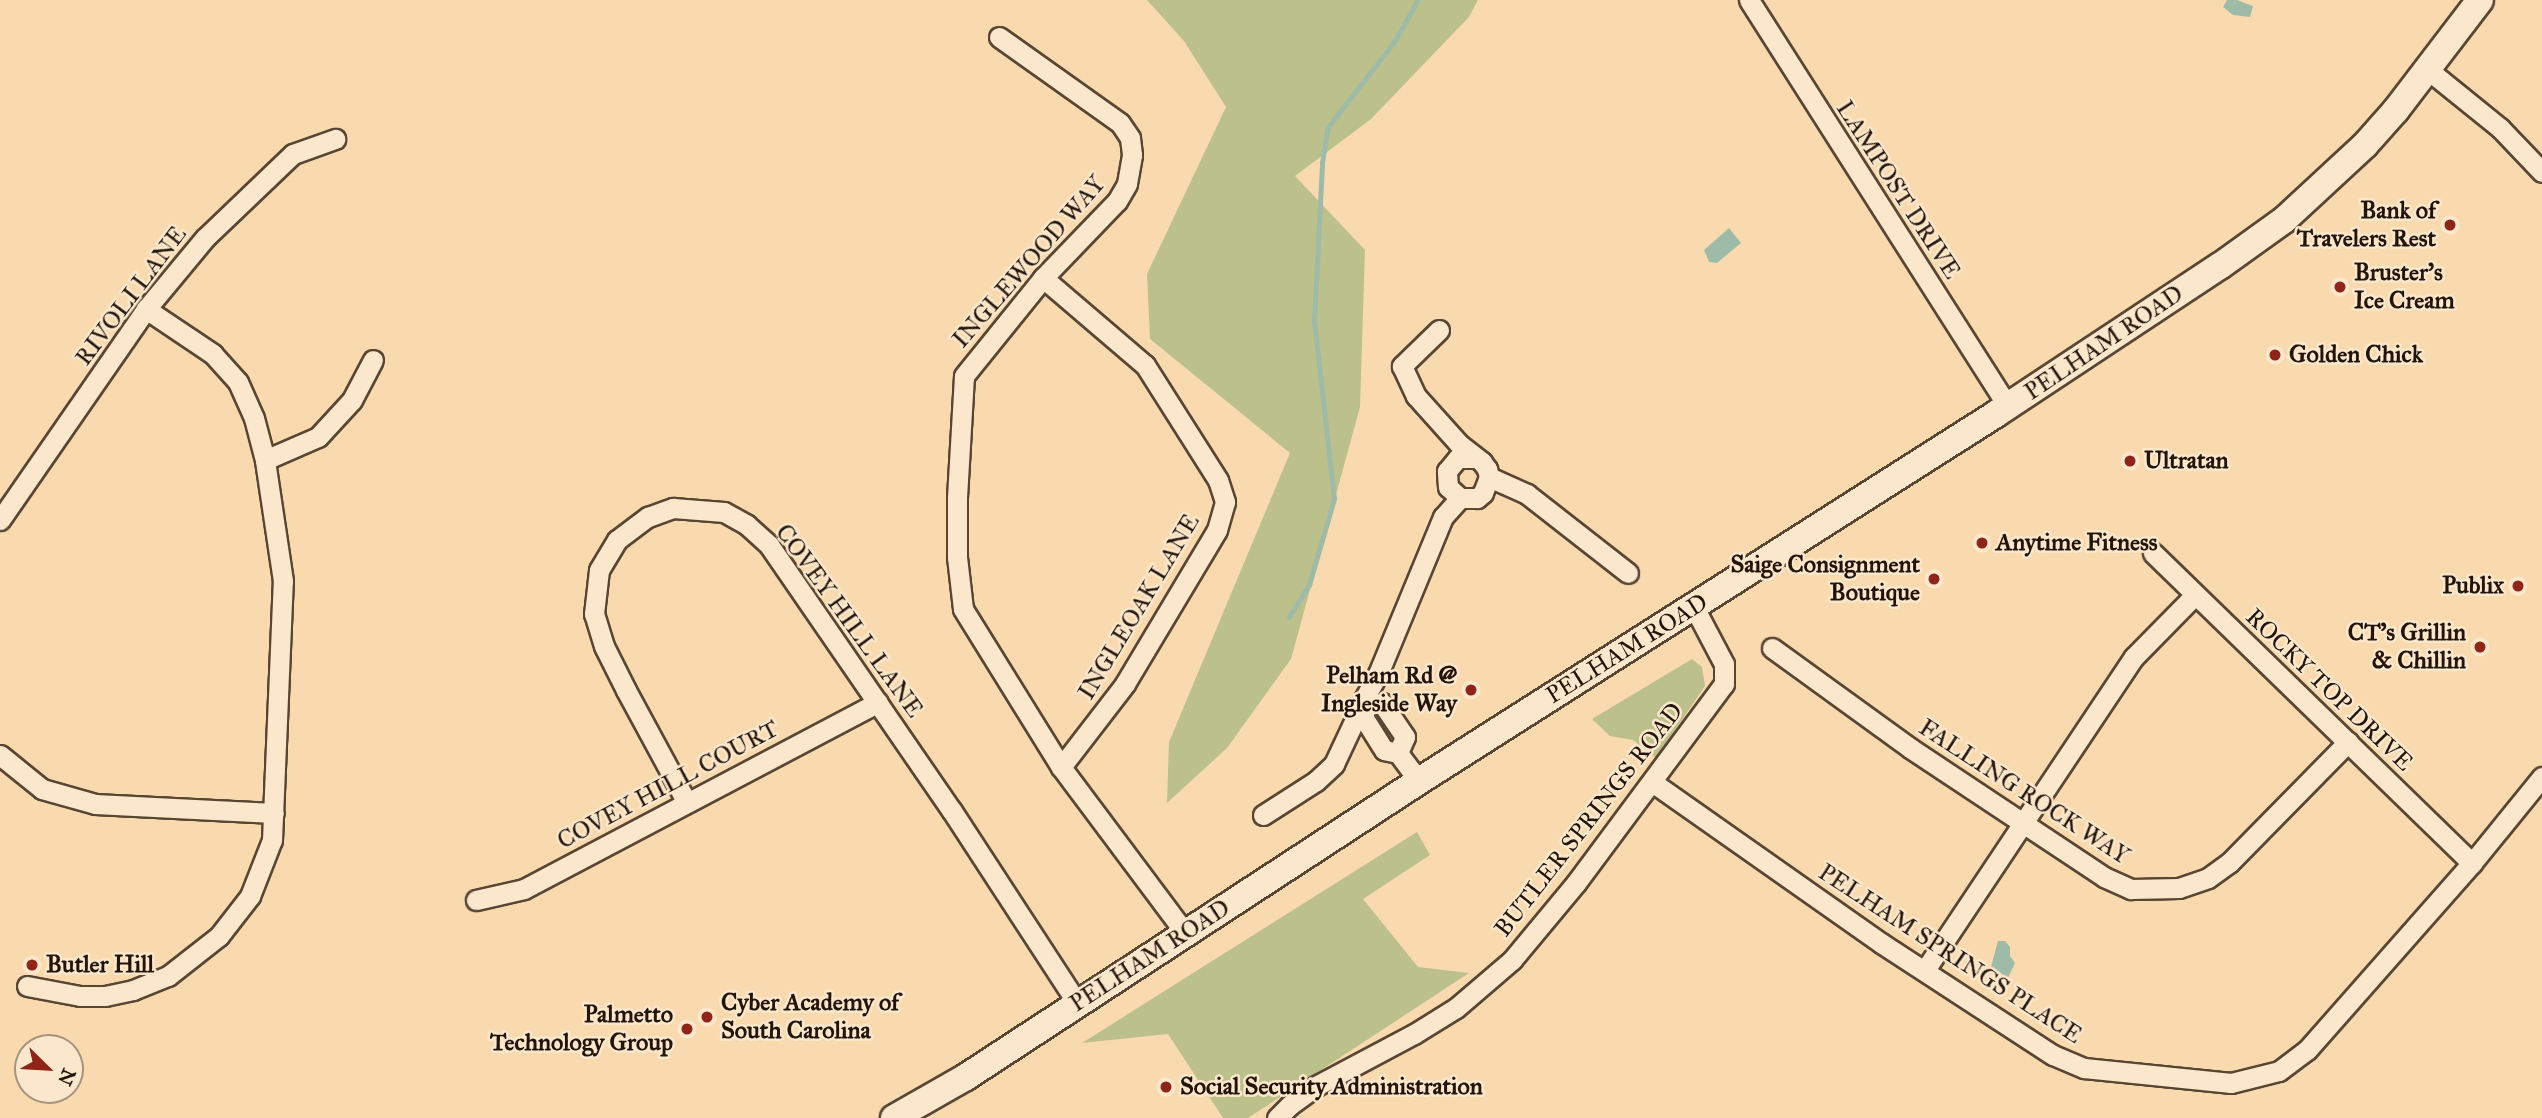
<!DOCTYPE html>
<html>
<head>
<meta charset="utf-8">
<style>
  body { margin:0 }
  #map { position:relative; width:2542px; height:1118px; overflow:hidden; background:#f9daaf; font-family:"IM FELL Great Primer",serif }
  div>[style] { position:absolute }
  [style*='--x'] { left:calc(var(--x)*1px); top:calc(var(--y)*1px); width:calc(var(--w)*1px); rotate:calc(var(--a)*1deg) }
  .green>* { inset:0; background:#bcc08b }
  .water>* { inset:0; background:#9ebba8 }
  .stream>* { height:4.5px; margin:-2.25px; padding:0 2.25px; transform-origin:2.25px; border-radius:2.25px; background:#9ebba8 }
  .roads { filter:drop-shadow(2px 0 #584633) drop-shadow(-2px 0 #584633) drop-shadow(0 2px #584633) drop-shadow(0 -2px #584633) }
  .street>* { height:19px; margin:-9.5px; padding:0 9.5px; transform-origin:9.5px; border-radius:9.5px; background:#fbe7cb }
  .secondary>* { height:26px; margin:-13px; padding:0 13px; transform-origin:13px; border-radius:13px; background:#fbe7cb }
  .dots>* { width:19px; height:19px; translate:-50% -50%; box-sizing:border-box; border:4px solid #fbe7cb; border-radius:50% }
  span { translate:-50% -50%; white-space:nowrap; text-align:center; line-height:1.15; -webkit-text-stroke:5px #fbe7cb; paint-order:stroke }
  .street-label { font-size:24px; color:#23140a }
  .poi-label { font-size:24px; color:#23140a; font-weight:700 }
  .right { translate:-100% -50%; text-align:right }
  .left { translate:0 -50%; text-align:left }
  .north { position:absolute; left:14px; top:1034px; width:70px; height:70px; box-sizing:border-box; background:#fbe7cb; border:2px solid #a5937e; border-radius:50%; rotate:114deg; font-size:19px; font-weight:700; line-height:28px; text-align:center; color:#23140a }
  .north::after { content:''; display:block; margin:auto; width:24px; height:32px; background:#8f2418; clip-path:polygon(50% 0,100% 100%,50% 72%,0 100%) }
</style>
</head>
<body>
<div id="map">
  <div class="green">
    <div style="clip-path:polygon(1147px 0,1478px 0,1469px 17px,1371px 119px,1295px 176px,1365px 250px,1360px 407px,1291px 659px,1227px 748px,1167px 803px,1169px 742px,1290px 453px,1150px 339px,1147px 274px,1226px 107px,1184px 41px)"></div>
    <div style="clip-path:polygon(1692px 659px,1702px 667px,1705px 686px,1656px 758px,1633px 740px,1610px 736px,1592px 719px)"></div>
    <div style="clip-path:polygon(1417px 832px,1430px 855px,1363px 899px,1418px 967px,1469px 973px,1248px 1118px,1223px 1118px,1168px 1034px,1082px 1043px)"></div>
  </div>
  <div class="water">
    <div style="clip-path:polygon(2227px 0,2237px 0,2253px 6px,2250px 17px,2233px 15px,2223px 7px)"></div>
    <div style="clip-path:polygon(1729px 228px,1741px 243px,1717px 263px,1709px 262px,1704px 250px)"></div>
    <div style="clip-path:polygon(1998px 941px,2005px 941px,2010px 947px,2010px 956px,2015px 963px,2008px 978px,1991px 967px)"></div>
  </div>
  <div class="stream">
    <div style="--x:1289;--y:617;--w:38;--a:-58"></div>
    <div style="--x:1309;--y:585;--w:90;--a:-73.8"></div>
    <div style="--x:1334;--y:499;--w:178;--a:-96.4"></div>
    <div style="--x:1314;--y:322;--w:159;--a:-87.1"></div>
    <div style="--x:1322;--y:163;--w:36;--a:-81"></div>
    <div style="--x:1328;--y:127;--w:108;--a:-52.2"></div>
    <div style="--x:1394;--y:42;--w:48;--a:-60.3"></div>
  </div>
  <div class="roads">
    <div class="street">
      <div style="--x:1749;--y:0;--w:482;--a:57.5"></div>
      <div style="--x:999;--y:37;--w:148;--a:35.4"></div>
      <div style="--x:1120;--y:123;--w:18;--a:56"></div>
      <div style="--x:1130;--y:138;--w:17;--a:83"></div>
      <div style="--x:1132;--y:155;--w:29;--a:100"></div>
      <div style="--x:1127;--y:184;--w:20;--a:120"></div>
      <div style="--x:1117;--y:201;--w:107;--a:133.9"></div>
      <div style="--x:1043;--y:278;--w:126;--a:128.9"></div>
      <div style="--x:964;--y:376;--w:122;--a:93.3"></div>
      <div style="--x:957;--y:498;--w:59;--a:90"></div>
      <div style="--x:957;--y:557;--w:52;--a:83.4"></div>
      <div style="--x:963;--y:609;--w:186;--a:58.2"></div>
      <div style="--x:1061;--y:767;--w:207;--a:53.2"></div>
      <div style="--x:2427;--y:69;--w:94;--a:38.9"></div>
      <div style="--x:2500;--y:128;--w:61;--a:46.3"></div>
      <div style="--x:1043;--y:278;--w:134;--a:40.5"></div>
      <div style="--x:1145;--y:365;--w:136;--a:57.6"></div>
      <div style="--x:1218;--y:480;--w:23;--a:72"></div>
      <div style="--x:1225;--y:502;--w:29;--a:106"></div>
      <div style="--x:1217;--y:530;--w:179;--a:120.9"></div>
      <div style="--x:1125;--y:684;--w:105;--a:127.6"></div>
      <div style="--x:1439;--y:330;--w:52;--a:135.8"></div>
      <div style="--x:1402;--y:366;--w:33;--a:65"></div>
      <div style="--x:1416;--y:396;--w:64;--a:48.1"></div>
      <div style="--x:1459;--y:444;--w:29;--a:38"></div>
      <div style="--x:1482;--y:462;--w:9;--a:54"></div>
      <div style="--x:1487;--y:469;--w:8;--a:76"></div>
      <div style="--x:1489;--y:477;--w:17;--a:111"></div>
      <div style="--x:1483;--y:493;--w:8;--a:140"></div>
      <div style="--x:1477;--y:498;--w:17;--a:180"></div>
      <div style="--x:1460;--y:498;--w:16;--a:-137"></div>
      <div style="--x:1448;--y:487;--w:16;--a:-94"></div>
      <div style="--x:1447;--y:471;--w:17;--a:-50"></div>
      <div style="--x:1458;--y:458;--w:17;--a:0"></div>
      <div style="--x:265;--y:460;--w:58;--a:-23.5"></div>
      <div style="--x:318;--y:437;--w:50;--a:-47.4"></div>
      <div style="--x:352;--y:400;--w:45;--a:-62.3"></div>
      <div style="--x:1489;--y:477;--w:42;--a:24.1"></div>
      <div style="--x:1527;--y:494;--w:128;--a:38"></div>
      <div style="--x:0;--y:520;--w:257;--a:-55.3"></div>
      <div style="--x:146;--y:309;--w:92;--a:-50.3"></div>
      <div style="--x:205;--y:238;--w:122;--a:-43.7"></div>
      <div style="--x:293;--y:154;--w:45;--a:-19.7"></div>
      <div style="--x:2153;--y:553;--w:445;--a:44.2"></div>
      <div style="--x:1772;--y:648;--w:170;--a:35.9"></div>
      <div style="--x:1910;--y:748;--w:233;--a:33.6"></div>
      <div style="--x:2104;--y:877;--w:30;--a:24"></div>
      <div style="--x:2131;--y:889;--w:48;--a:-1.2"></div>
      <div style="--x:2179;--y:888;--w:31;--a:-19"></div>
      <div style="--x:2208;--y:878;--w:26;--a:-36"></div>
      <div style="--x:2229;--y:863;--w:170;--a:-45.5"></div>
      <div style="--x:1368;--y:705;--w:14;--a:-8"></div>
      <div style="--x:1382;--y:703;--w:41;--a:55.9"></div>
      <div style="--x:1405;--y:737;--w:17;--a:114"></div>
      <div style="--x:0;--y:755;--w:54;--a:39"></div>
      <div style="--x:42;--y:789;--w:55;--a:15.8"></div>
      <div style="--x:95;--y:804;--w:179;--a:2.9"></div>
      <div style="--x:1419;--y:781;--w:35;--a:-127"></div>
      <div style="--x:1398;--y:753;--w:14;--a:-168"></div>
      <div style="--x:1384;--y:750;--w:41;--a:-122.2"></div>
      <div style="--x:1362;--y:715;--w:12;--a:-59"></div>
      <div style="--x:1368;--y:705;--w:7;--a:-124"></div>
      <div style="--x:1364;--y:699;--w:29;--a:-61"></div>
      <div style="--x:1378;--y:674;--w:170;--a:-67.5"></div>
      <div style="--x:1443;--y:517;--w:25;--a:-48"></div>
      <div style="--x:1652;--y:782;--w:280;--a:35.1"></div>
      <div style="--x:1881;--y:943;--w:205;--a:33.1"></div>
      <div style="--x:2053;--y:1055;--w:34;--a:23"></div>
      <div style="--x:2084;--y:1068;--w:148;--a:5.8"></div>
      <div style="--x:2231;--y:1083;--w:49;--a:-14"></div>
      <div style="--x:2279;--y:1071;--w:35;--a:-37"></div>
      <div style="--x:2307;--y:1050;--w:249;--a:-48.6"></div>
      <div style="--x:2472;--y:863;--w:111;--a:-50.9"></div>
      <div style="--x:686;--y:801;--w:126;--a:-118.4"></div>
      <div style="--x:626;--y:690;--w:49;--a:-116.6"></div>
      <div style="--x:604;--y:646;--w:34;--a:-107"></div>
      <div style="--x:594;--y:614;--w:44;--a:-83.5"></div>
      <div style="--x:599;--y:570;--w:35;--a:-59"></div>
      <div style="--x:617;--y:540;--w:39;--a:-37"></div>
      <div style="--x:648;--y:517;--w:27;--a:-20"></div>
      <div style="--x:673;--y:508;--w:51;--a:4.5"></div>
      <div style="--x:724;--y:512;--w:26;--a:29"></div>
      <div style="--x:747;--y:525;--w:30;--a:42"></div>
      <div style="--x:769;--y:545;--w:323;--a:55.5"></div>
      <div style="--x:952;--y:811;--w:229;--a:56.9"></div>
      <div style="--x:1263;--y:815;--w:63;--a:-32.7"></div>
      <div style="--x:1316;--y:781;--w:25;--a:-43"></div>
      <div style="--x:1334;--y:764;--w:71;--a:-64.9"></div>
      <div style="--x:476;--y:900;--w:49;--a:-12.9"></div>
      <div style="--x:524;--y:889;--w:400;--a:-27.8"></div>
      <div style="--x:1925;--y:970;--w:376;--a:-56.3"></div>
      <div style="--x:2134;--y:657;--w:87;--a:-45.5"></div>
      <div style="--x:27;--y:986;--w:54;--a:10.7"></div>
      <div style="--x:80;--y:996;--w:25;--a:0"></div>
      <div style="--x:105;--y:996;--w:29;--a:-12"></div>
      <div style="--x:133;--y:990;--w:38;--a:-22"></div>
      <div style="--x:168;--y:976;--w:65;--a:-38.1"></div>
      <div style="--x:219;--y:936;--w:51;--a:-52.2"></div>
      <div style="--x:250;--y:896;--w:60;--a:-68.6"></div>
      <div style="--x:272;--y:840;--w:259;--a:-87.6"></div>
      <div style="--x:283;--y:581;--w:122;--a:-98.5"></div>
      <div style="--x:265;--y:460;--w:43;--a:-104.7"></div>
      <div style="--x:254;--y:418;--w:39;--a:-114"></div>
      <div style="--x:238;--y:382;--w:38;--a:-132"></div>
      <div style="--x:213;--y:354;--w:81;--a:-146.1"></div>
      <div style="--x:1277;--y:1118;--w:18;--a:-45"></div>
      <div style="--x:1290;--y:1105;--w:32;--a:-36"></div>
      <div style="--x:1316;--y:1086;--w:111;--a:-28"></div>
      <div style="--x:1414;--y:1034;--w:49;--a:-31.8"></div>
      <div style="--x:1456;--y:1008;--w:74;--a:-40.6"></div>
      <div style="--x:1512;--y:960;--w:100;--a:-50.3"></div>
      <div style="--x:1576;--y:883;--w:248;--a:-53.4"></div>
      <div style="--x:1724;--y:684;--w:20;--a:-90"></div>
      <div style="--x:1724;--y:664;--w:64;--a:-117.8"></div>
    </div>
    <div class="secondary">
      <div style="--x:894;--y:1118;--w:83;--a:-29.7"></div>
      <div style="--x:966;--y:1077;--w:541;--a:-33.16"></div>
      <div style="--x:1419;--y:781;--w:684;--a:-32.46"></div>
      <div style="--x:1996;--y:414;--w:268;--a:-33.5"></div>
      <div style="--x:2220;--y:266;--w:79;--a:-35.7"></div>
      <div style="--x:2284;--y:220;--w:110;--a:-42.8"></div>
      <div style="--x:2365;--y:145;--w:47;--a:-48.5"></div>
      <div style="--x:2396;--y:110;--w:138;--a:-52.6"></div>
    </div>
  </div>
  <div class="dots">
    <div style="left:2450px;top:225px;background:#8f2418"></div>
    <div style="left:2340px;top:287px;background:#8f2418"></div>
    <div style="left:2275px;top:355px;background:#8f2418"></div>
    <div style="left:2130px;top:461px;background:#8f2418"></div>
    <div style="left:1982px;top:543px;background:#8f2418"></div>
    <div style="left:1934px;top:579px;background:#8f2418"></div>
    <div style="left:2518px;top:586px;background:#8f2418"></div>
    <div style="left:2480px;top:647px;background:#8f2418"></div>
    <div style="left:1471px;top:690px;background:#8f2418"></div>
    <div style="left:32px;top:965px;background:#8f2418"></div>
    <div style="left:707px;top:1017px;background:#8f2418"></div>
    <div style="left:687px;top:1029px;background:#8f2418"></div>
    <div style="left:1166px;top:1087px;background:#8f2418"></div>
  </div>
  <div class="street-label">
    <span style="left:1898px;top:190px;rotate:57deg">LAMPOST DRIVE</span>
    <span style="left:1029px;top:262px;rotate:-49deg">INGLEWOOD WAY</span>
    <span style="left:131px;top:296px;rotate:-53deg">RIVOLI LANE</span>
    <span style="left:2104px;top:343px;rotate:-34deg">PELHAM ROAD</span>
    <span style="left:1139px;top:607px;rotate:-59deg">INGLEOAK LANE</span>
    <span style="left:849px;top:621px;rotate:54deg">COVEY HILL LANE</span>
    <span style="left:1627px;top:649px;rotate:-32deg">PELHAM ROAD</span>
    <span style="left:2329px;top:690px;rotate:44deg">ROCKY TOP DRIVE</span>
    <span style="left:668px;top:785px;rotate:-28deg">COVEY HILL COURT</span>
    <span style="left:2024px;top:792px;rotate:33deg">FALLING ROCK WAY</span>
    <span style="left:1589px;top:820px;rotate:-52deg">BUTLER SPRINGS ROAD</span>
    <span style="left:1950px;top:954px;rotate:33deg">PELHAM SPRINGS PLACE</span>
    <span style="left:1150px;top:956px;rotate:-33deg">PELHAM ROAD</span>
  </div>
  <div class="poi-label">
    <span class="right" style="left:2436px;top:225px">Bank of<br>Travelers Rest</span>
    <span class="left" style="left:2354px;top:287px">Bruster's<br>Ice Cream</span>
    <span class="left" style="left:2289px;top:355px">Golden Chick</span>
    <span class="left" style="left:2144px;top:461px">Ultratan</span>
    <span class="left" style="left:1996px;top:543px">Anytime Fitness</span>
    <span class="right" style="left:1920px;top:579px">Saige Consignment<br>Boutique</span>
    <span class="right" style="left:2504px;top:586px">Publix</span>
    <span class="right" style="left:2466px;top:647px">CT's Grillin<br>&amp; Chillin</span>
    <span class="right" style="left:1457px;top:690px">Pelham Rd @<br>Ingleside Way</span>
    <span class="left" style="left:46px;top:965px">Butler Hill</span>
    <span class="left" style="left:721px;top:1017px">Cyber Academy of<br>South Carolina</span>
    <span class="right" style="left:673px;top:1029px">Palmetto<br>Technology Group</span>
    <span class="left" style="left:1180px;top:1087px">Social Security Administration</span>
  </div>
  <div class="north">N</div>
</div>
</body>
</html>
